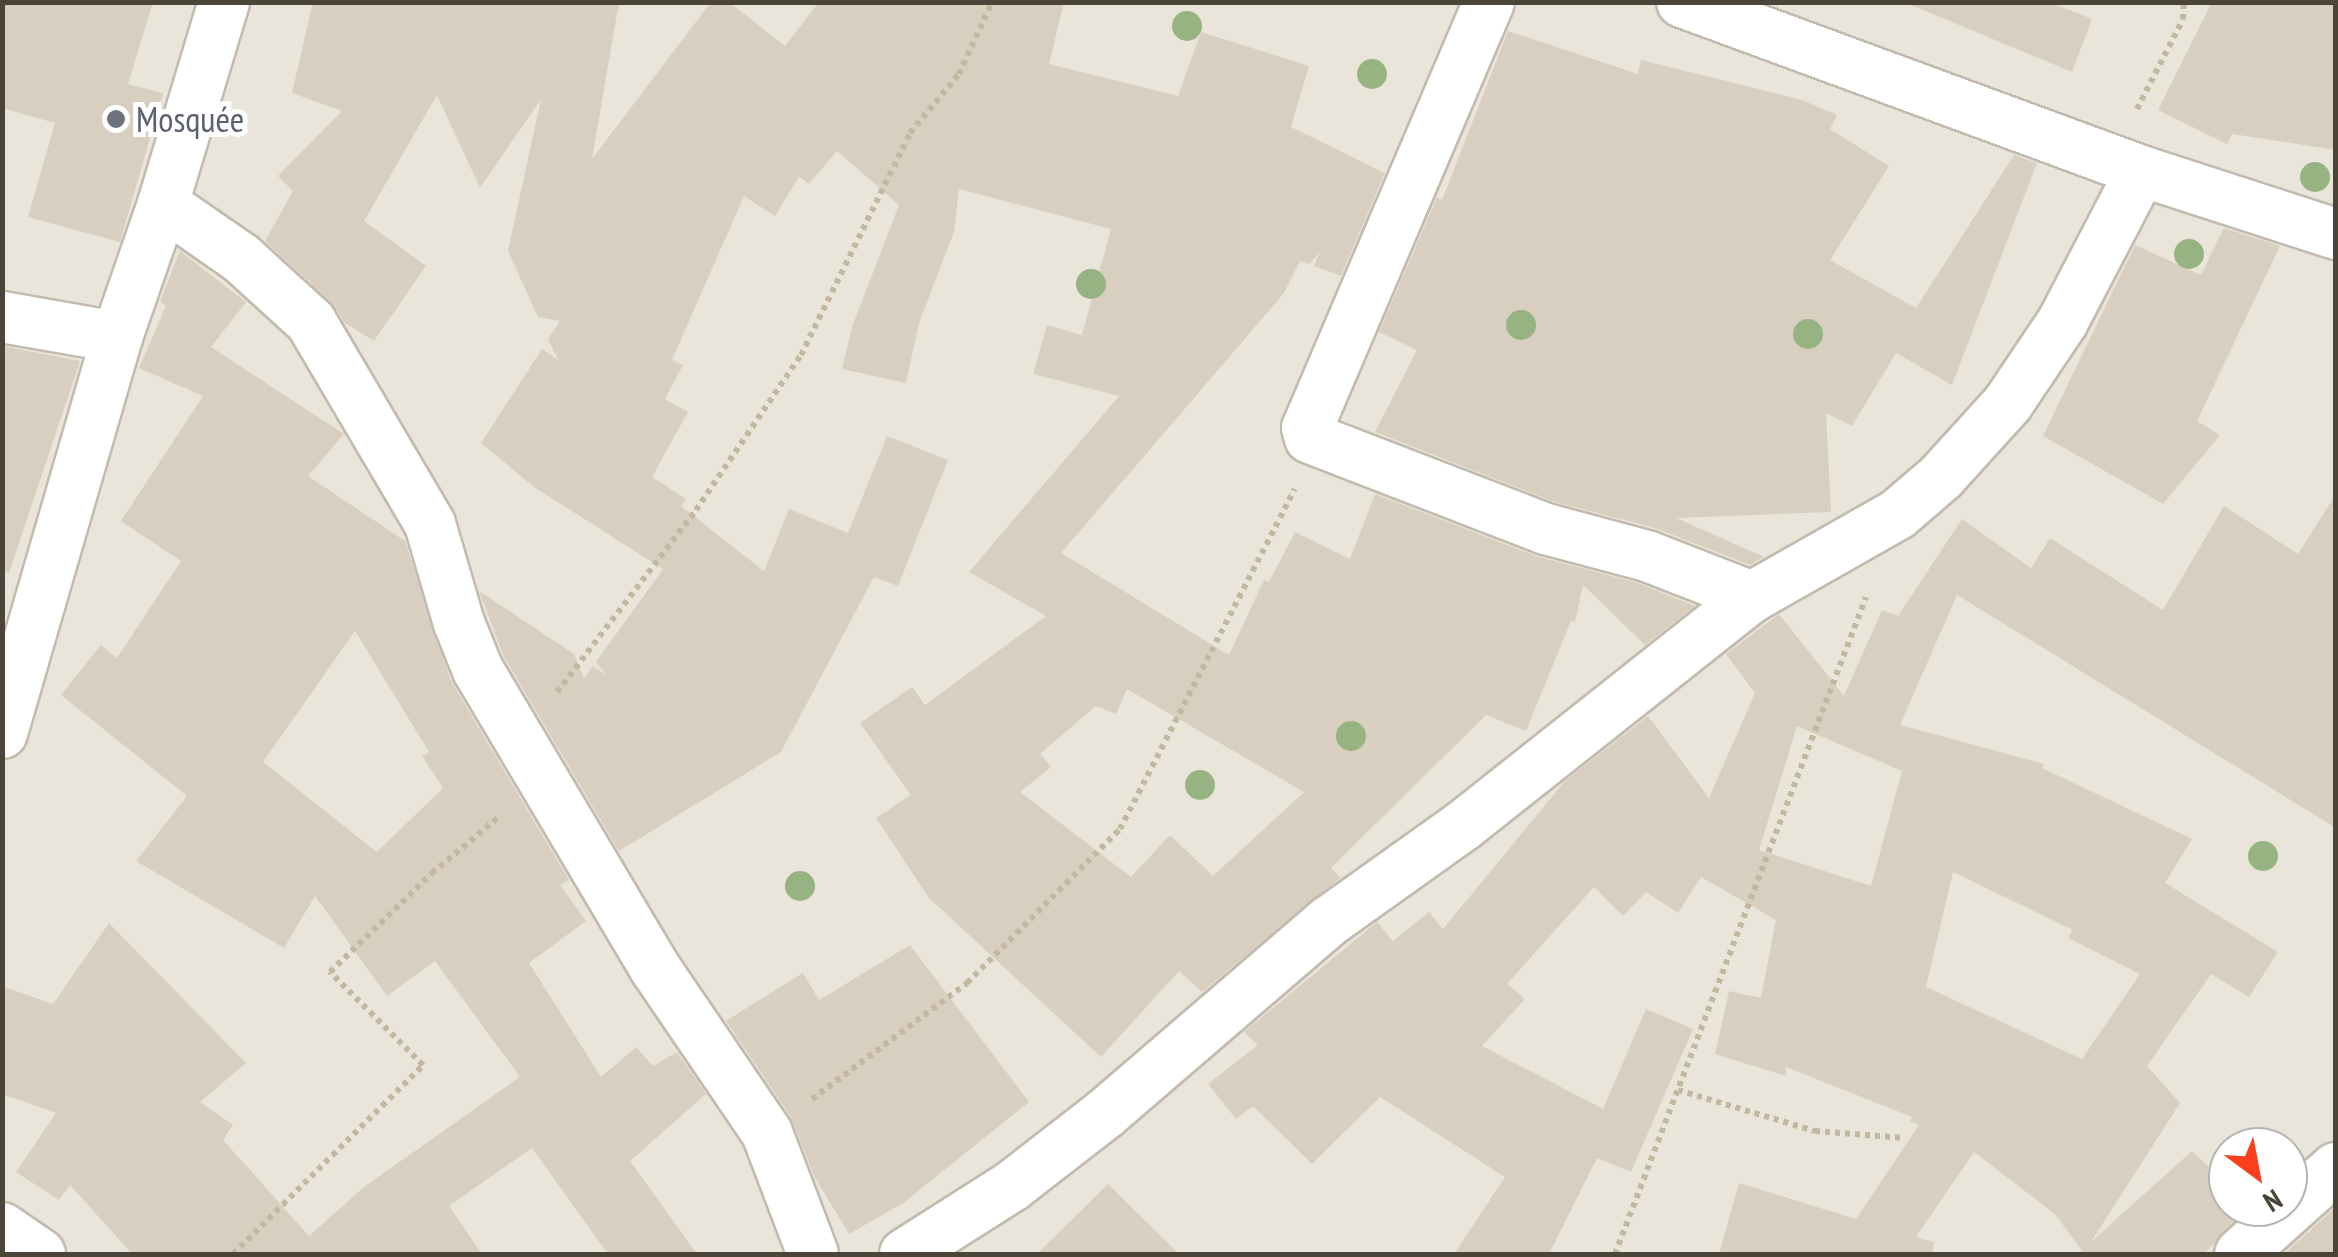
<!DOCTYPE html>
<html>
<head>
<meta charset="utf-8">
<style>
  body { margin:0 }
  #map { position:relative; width:2338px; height:1257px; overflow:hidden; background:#f6f3ec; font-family:"PT Sans Narrow",sans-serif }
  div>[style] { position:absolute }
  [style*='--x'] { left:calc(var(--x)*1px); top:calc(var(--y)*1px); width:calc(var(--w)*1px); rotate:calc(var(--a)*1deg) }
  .residential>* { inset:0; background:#eae5da }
  .building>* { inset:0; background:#d8cfc1 }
  .path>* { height:6px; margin-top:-3px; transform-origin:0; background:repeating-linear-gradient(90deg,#c4b79f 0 5px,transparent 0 10px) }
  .roads { filter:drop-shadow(2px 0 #c2bbae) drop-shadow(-2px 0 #c2bbae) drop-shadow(0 2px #c2bbae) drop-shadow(0 -2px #c2bbae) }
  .street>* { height:50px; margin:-25px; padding:0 25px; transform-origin:25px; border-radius:25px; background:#fff }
  .trees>* { width:30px; height:30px; margin:-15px; border-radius:50%; background:#97b381 }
  .dots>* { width:28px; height:28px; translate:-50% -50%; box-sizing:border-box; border:5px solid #fff; border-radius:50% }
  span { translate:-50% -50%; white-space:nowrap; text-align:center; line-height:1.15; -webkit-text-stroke:10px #fff; paint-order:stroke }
  .worship-label { font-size:35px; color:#5b616d }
  .left { translate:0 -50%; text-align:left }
  .frame { position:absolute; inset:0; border:5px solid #4b4439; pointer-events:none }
  .north { position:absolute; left:2208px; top:1127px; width:100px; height:100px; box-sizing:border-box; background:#fff; border:2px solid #b7b4b0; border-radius:50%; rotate:148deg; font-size:28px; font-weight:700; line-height:40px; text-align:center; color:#4b4439 }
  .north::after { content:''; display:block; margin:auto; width:35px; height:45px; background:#fc3f1d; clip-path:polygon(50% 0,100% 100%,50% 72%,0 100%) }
</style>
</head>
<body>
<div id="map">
  <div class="residential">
    <div style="clip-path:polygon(evenodd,2px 3px,2335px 3px,2335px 1254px,3px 1254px,2px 3px,2228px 1147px,2288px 1147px,2288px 1207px,2228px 1207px,2228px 1147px)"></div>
  </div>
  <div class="building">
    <div style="clip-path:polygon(2px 2px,153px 2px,128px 84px,163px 93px,120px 242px,28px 217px,55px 123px,2px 108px)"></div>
    <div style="clip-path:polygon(evenodd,313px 2px,619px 2px,592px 159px,711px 2px,729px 2px,785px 46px,819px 2px,1064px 2px,1049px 64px,1178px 96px,1201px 32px,1309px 66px,1291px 127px,1385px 173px,1341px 276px,1314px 266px,1320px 252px,1309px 264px,1300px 261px,1284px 293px,1061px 553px,1229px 655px,1264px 580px,1269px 582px,1295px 532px,1350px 559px,1375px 494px,1536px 556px,1638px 583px,1695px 606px,1645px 645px,1583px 585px,1575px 622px,1571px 621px,1526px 731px,1486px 715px,1331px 868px,1340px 878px,1202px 992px,1179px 971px,1101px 1057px,929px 898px,876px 818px,911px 795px,860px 723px,912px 687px,925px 705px,1046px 616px,969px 572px,1119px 396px,1033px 374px,1047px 325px,1082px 335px,1111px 229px,959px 189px,954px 232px,919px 323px,906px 383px,842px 369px,852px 327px,899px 205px,837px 151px,809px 184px,799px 177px,775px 216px,744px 196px,672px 360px,683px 365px,665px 399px,688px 412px,652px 477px,686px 499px,681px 506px,764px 571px,789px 509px,848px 533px,887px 436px,948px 460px,898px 586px,874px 577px,781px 752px,619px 851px,504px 657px,479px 591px,574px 654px,584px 678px,593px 666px,607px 676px,596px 662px,663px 569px,534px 487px,481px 443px,542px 349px,558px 360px,548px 339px,560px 321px,538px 317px,508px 251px,541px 99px,480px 188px,437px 95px,364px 221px,426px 266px,374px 341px,345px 323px,330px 301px,265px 241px,293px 191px,278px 176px,342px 111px,292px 93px,313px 2px,1127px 689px,1304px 792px,1213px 876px,1170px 835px,1131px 877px,1020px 792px,1051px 767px,1040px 754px,1096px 706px,1116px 714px,1127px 689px)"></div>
    <div style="clip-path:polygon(1904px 2px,2049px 2px,2092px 19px,2072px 72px)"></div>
    <div style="clip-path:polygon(2212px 2px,2336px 2px,2336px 150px,2232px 134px,2227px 144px,2158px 110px)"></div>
    <div style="clip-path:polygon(1508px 31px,1638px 74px,1641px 60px,1802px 100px,1837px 115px,1830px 129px,1889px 166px,1830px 260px,1916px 308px,2014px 155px,2037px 163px,1952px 385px,1896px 353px,1852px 426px,1826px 413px,1831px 512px,1676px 518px,1764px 557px,1750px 565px,1655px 528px,1555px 502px,1375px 432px,1417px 350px,1379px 332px,1437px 197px,1442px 200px)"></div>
    <div style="clip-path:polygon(2224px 228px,2280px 246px,2197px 421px,2220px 435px,2163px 504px,2043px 436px,2135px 245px,2201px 275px)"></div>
    <div style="clip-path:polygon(evenodd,180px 251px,246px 302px,211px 347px,344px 434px,308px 476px,405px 541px,451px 681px,569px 880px,560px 885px,586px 921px,529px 963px,601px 1077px,636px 1047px,653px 1066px,677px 1052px,706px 1094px,630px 1161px,697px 1254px,608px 1254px,532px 1148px,449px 1206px,482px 1254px,132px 1254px,70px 1185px,59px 1200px,16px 1172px,56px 1113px,2px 1094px,2px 986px,53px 1004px,109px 923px,246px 1063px,200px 1102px,233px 1125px,223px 1140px,309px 1236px,364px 1187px,520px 1077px,435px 961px,387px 996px,315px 896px,284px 948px,136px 861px,187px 796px,61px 695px,101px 645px,117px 658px,181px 561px,121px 521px,203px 396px,139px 368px,166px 306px,160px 301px,180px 251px,355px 631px,429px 752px,422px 756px,443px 788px,377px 852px,263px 762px,355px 631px)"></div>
    <div style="clip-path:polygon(2px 346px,80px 361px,9px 573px,2px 572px)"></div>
    <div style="clip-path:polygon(evenodd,2336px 494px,2336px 828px,1957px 595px,1900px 725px,2044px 764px,2042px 768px,2192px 839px,2165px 883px,2278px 952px,2249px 997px,2211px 974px,2147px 1066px,2180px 1103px,2091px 1242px,2192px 1151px,2228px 1185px,2228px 1207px,2249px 1207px,2204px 1254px,2077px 1254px,2082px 1251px,2055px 1214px,1974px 1152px,1916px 1237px,1934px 1242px,1932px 1254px,1719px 1254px,1739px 1183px,1856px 1219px,1919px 1125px,1910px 1121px,1912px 1117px,1786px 1067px,1786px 1076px,1715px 1054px,1729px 991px,1761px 998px,1776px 920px,1701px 877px,1678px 913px,1646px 892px,1623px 916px,1594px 887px,1507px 984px,1525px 999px,1482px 1046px,1603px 1109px,1646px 1009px,1693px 1029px,1631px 1172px,1597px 1158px,1549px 1254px,1454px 1254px,1505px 1177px,1380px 1097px,1312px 1164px,1253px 1106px,1236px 1119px,1208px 1084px,1258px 1045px,1244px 1032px,1377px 922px,1393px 941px,1429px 912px,1443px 929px,1565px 781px,1648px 716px,1709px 798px,1755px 693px,1726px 654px,1779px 614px,1844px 696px,1882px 610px,1898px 616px,1962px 519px,2031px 568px,2050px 538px,2163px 610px,2224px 506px,2298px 554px,2336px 494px,1797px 726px,1902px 771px,1871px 886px,1759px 850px,1797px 726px,2336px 494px,1953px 872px,2073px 930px,2068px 938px,2140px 974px,2082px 1059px,1926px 987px,1953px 872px)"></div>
    <div style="clip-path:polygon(910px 945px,1029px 1102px,903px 1203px,849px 1234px,814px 1176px,791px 1117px,726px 1021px,803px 973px,819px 1000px)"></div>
    <div style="clip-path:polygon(1108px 1184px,1179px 1254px,1037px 1254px)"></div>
    <div style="clip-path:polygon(2336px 1207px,2336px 1254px,2286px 1252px)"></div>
  </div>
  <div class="path">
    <div style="--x:2137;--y:109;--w:101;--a:-62.9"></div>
    <div style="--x:2183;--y:19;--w:17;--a:-87"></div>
    <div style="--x:557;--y:692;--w:229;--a:-52.6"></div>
    <div style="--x:696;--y:510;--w:187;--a:-55.9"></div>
    <div style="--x:801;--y:355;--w:247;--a:-63.8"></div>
    <div style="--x:910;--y:133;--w:77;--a:-50.3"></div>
    <div style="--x:959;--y:74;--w:79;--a:-65.4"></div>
    <div style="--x:1678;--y:1090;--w:143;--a:16.7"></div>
    <div style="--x:1815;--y:1131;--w:90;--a:4.4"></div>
    <div style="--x:812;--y:1099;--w:194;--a:-36.8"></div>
    <div style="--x:967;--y:983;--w:217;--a:-45.2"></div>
    <div style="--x:1120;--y:829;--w:382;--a:-62.8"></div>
    <div style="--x:233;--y:1254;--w:268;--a:-44.8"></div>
    <div style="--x:423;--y:1065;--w:132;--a:-135"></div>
    <div style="--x:330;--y:972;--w:142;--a:-44.1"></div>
    <div style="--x:432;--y:873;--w:89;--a:-40"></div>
    <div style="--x:1615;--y:1254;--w:703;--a:-69.09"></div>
  </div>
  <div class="roads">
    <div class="street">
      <div style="--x:1489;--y:2;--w:463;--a:113.1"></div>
      <div style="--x:1307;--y:428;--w:10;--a:73"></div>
      <div style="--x:1310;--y:438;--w:253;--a:21.1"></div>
      <div style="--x:1546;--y:529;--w:105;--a:15"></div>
      <div style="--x:1647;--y:556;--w:113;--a:21.3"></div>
      <div style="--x:1682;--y:2;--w:489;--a:20.2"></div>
      <div style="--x:2141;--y:171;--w:205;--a:17.9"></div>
      <div style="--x:163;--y:204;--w:95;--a:34.7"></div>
      <div style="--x:241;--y:258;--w:95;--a:42.4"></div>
      <div style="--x:311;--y:322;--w:234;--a:59.5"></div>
      <div style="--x:430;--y:524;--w:103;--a:73.7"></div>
      <div style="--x:459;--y:623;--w:51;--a:68"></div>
      <div style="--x:478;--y:670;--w:347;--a:59.3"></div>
      <div style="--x:655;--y:968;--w:199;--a:55.8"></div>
      <div style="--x:767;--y:1133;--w:129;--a:69.2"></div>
      <div style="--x:2;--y:317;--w:117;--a:9.9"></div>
      <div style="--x:2;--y:733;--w:412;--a:-73.8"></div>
      <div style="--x:117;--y:337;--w:141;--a:-70.9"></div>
      <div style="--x:163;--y:204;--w:211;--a:-73.2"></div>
      <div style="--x:2;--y:1228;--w:46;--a:34.4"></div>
      <div style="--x:905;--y:1254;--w:127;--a:-32.4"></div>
      <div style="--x:1012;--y:1186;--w:119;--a:-37.8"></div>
      <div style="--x:1106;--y:1113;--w:293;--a:-40.7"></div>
      <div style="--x:1328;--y:922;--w:167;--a:-35.5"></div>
      <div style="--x:1464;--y:825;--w:367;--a:-38.4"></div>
      <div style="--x:1752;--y:597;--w:168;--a:-29.6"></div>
      <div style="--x:1898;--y:514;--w:57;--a:-40.7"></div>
      <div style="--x:1941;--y:477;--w:100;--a:-47.8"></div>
      <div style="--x:2008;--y:403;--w:99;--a:-56.1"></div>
      <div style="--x:2063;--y:321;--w:169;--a:-62.5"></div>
      <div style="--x:2240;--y:1254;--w:129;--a:-41.9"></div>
    </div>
  </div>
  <div class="trees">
    <div style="left:1187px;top:26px"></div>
    <div style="left:1372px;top:74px"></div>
    <div style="left:2315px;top:177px"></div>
    <div style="left:2189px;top:254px"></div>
    <div style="left:1091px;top:284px"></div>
    <div style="left:1521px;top:325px"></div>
    <div style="left:1808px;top:334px"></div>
    <div style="left:1351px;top:736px"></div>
    <div style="left:1200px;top:785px"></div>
    <div style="left:2263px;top:856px"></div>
    <div style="left:800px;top:886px"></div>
  </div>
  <div class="dots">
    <div style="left:116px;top:119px;background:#6b7280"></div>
  </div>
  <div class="worship-label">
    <span class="left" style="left:136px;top:119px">Mosquée</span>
  </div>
  <div class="frame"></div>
  <div class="north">N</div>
</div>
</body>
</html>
